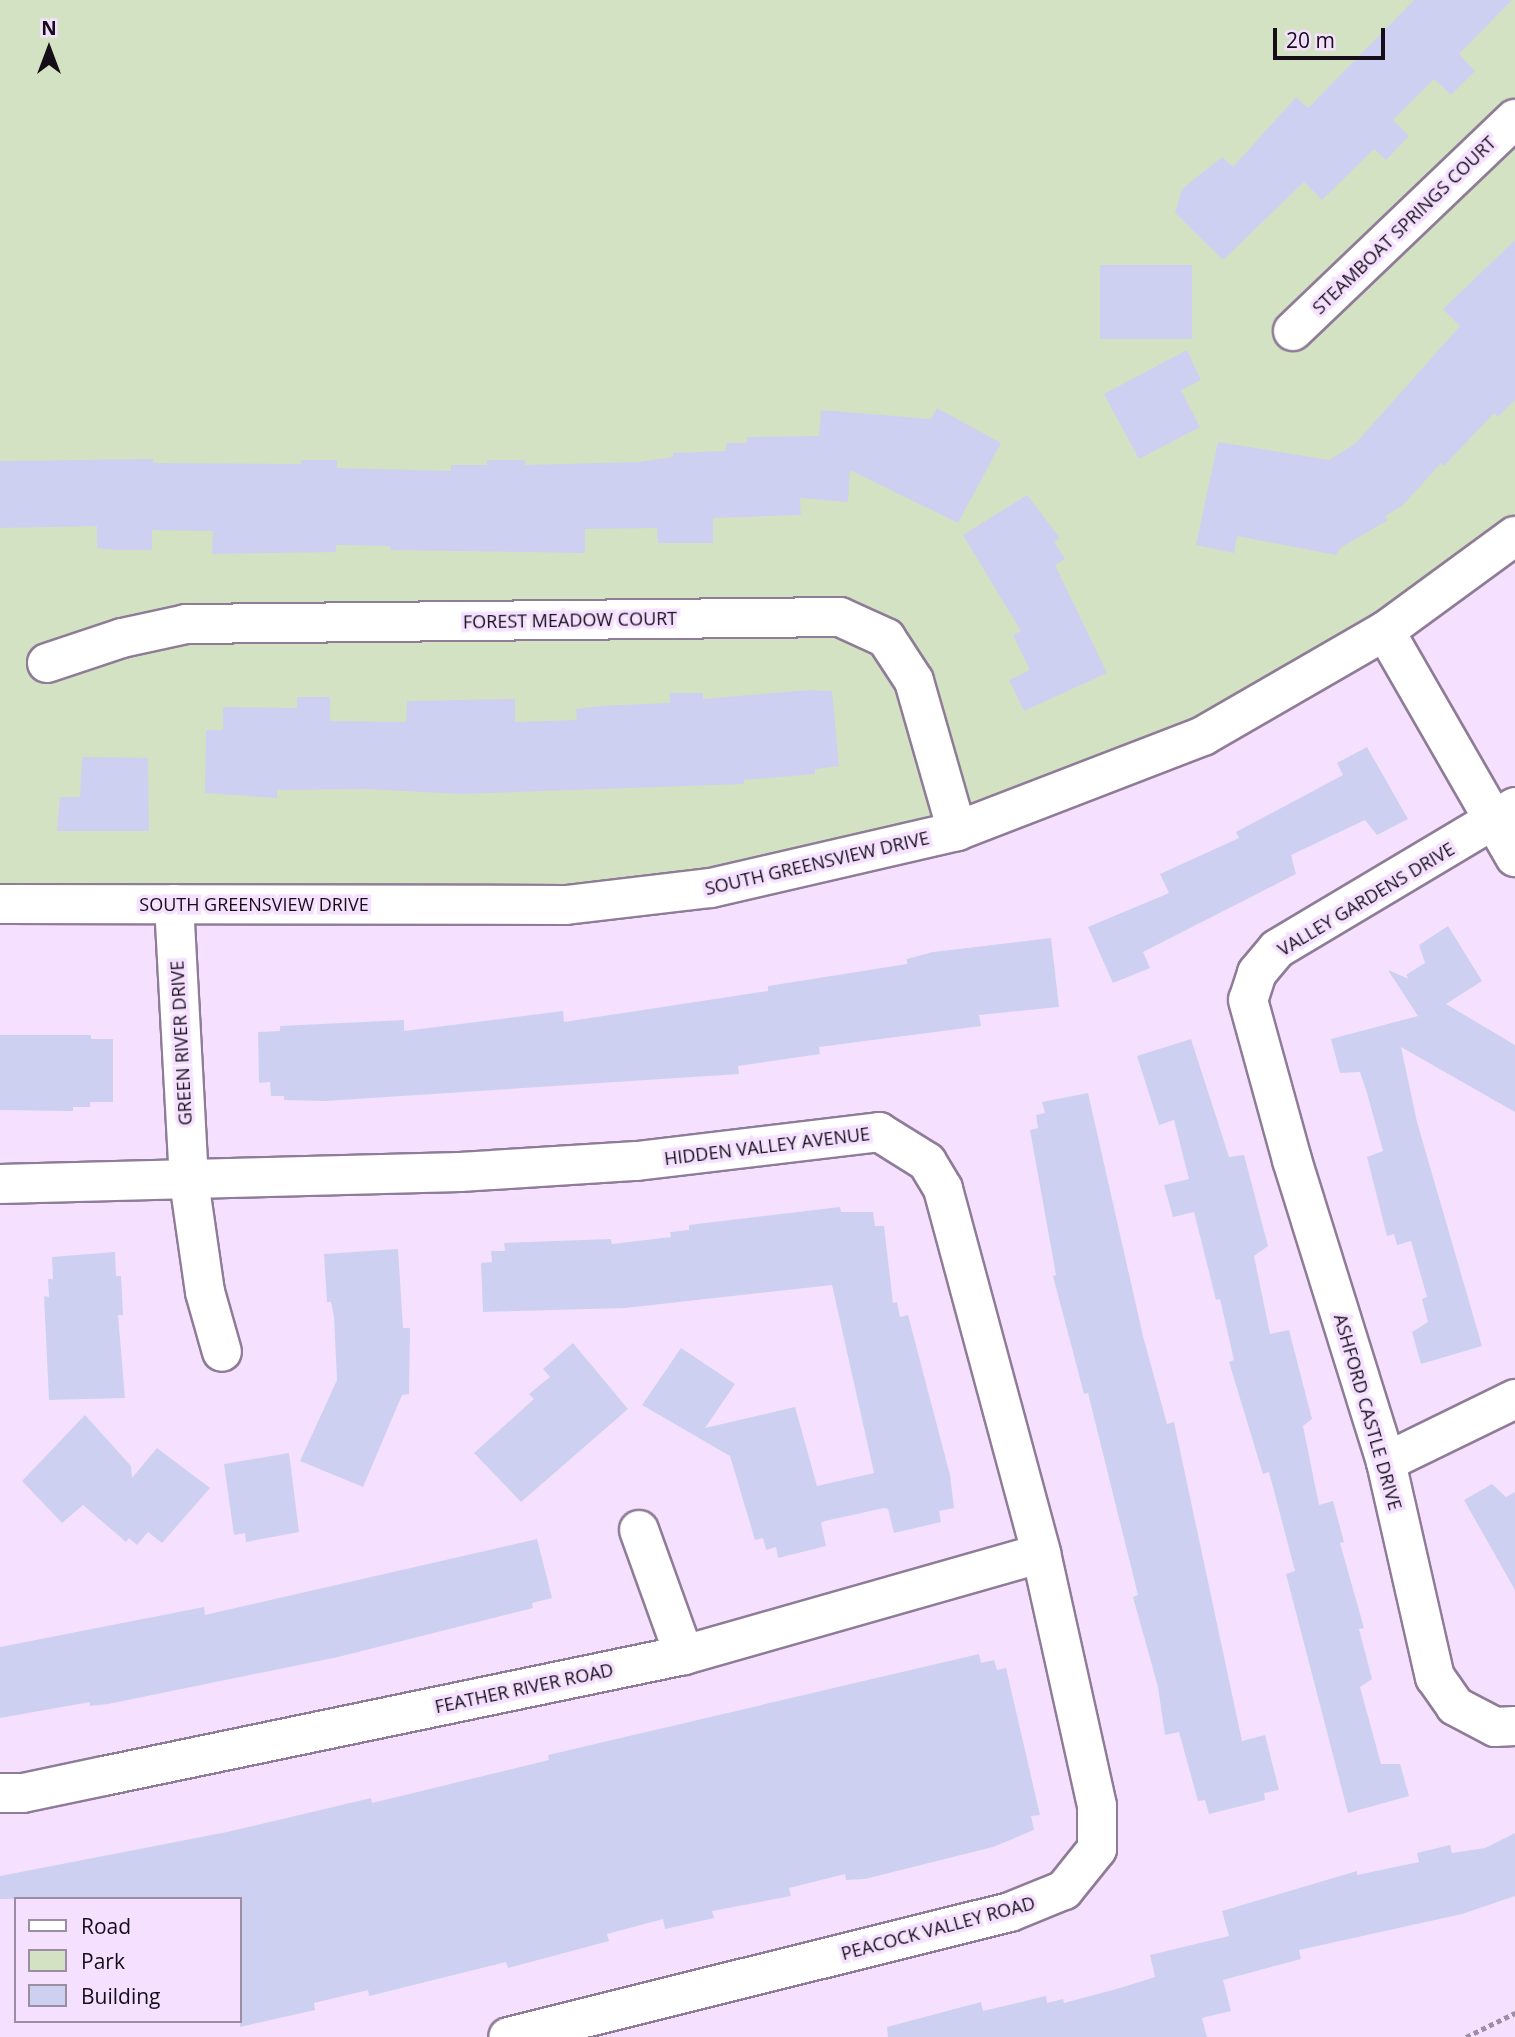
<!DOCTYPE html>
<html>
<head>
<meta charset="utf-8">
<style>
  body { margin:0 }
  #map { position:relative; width:1515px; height:2037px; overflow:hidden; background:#f5e1ff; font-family:"Open Sans",sans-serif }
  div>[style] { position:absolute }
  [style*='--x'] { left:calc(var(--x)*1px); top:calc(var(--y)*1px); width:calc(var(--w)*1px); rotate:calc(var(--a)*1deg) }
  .green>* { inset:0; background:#d3e2c2 }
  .building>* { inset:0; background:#ced0f1; transform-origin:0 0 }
  .path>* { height:4.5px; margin-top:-2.25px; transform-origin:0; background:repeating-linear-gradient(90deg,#9d8ea4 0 5px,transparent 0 8.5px) }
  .roads { filter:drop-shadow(2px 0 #8f7c97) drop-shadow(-2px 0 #8f7c97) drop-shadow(0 2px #8f7c97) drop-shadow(0 -2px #8f7c97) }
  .minor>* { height:38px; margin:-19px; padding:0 19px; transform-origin:19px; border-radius:19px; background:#fff }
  span { translate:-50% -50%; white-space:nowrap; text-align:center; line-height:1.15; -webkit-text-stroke:7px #f5e1ff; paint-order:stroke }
  .street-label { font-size:18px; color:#150e18 }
  .legend { position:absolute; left:14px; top:1897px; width:228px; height:126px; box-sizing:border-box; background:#f5e1ff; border:2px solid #9b8da3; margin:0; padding:9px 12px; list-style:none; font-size:21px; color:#150e18 }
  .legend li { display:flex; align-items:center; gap:14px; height:35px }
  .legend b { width:35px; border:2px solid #9b8da3 }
  .north { position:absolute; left:14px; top:14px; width:70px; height:70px; -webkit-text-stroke:5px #f5e1ff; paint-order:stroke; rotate:0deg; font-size:19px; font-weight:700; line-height:28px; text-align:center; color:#150e18 }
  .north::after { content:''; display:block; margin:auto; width:24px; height:32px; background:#150e18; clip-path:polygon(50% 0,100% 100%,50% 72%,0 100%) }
  .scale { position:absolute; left:1273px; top:28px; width:112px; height:32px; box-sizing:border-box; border:4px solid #150e18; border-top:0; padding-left:9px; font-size:21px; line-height:24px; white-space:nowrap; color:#150e18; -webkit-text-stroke:5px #f5e1ff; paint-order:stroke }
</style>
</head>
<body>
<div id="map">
  <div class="green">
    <div style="clip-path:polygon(0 0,1515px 0,1515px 538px,1203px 734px,742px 883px,0 906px)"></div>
  </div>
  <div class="building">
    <div style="clip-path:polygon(1414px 0,1512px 0,1459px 54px,1475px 71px,1451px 95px,1434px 79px,1393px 120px,1409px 136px,1386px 160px,1374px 149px,1322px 200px,1304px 182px,1223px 260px,1175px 213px,1182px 189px,1222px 157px,1233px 167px,1296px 97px,1308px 108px)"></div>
    <div style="clip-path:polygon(1515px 240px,1515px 400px,1498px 417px,1494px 413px,1444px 466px,1441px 463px,1403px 505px,1385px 516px,1388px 520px,1340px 548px,1336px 555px,1237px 536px,1234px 553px,1196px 545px,1218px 442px,1329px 460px,1355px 444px,1460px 326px,1443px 309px)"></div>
    <div style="left:1100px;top:265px;width:92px;height:74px"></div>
    <div style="clip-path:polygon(1187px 350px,1201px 380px,1181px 390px,1200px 427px,1139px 459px,1104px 394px)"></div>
    <div style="clip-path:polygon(937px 408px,1001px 443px,958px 523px,850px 470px,848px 502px,800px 498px,801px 515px,713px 518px,713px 543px,658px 543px,657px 528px,585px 529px,585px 553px,391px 550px,390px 546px,336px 545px,336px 552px,212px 554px,213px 531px,152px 530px,152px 550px,115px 550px,97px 548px,97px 526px,0 528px,0 461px,153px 459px,153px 463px,301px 464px,301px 460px,337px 460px,337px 468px,451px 471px,451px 465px,487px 465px,487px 460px,525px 460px,525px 465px,638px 462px,673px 457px,673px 453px,726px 451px,726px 443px,747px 443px,747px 437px,819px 436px,821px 410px,931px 419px)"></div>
    <div style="clip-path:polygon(1027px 495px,1060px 538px,1054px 542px,1065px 559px,1055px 565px,1107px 673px,1024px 711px,1009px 680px,1030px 670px,1013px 635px,1021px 631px,963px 535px)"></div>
    <div style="clip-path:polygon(809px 690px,832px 691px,839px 766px,815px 769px,815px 774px,744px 780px,744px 784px,462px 794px,368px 789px,277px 790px,277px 798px,205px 793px,206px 730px,223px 730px,223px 707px,297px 708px,297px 697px,330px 697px,330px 721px,406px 722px,407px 701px,515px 699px,515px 722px,577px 720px,576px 709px,600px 706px,670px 703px,670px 693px,703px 693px,703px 699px)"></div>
    <div style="clip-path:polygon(1367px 747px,1408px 819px,1377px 835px,1365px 820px,1291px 855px,1296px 874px,1143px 952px,1150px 968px,1113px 983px,1088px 927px,1169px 893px,1160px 874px,1239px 838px,1236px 832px,1343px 775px,1337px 763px)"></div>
    <div style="clip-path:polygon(82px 757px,148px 758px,149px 831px,57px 831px,60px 797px,80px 797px)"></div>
    <div style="clip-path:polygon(1448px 926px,1482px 981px,1446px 1004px,1515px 1045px,1515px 1112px,1401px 1047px,1417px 1122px,1482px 1346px,1421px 1364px,1412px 1332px,1428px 1322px,1422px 1299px,1427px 1297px,1411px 1241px,1397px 1245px,1394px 1234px,1387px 1236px,1367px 1157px,1383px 1151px,1367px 1093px,1360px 1072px,1340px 1073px,1331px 1039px,1418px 1016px,1388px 970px,1409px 979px,1406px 975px,1425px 963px,1419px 945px)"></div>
    <div style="clip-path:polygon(1051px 938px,1059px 1007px,979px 1015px,981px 1026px,819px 1047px,820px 1054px,738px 1066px,739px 1074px,325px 1101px,284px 1100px,284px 1096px,271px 1096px,270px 1082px,259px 1083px,258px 1032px,280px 1031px,280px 1026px,404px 1020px,404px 1031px,563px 1011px,564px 1022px,768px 991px,768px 986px,907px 964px,907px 959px,933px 952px)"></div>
    <div style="clip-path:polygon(0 1035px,91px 1035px,91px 1039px,113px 1039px,113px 1102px,90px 1102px,90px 1107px,73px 1107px,73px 1111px,0 1110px)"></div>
    <div style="clip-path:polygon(1191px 1039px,1229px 1157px,1244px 1155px,1268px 1246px,1254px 1256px,1270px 1334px,1289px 1330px,1312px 1419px,1303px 1426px,1319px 1505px,1333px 1501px,1344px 1542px,1340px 1543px,1364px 1628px,1359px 1629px,1372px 1679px,1360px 1687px,1381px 1764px,1400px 1764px,1409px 1796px,1348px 1813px,1286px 1574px,1295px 1571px,1269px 1472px,1263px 1474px,1229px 1362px,1234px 1360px,1220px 1299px,1216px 1300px,1194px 1212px,1173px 1217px,1164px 1185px,1189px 1179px,1174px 1120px,1159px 1125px,1137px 1056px)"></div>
    <div style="clip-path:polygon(1088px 1093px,1143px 1336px,1167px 1424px,1174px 1422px,1242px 1741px,1265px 1735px,1279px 1790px,1264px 1793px,1265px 1800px,1209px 1814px,1205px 1800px,1198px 1801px,1179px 1732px,1165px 1735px,1158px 1687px,1133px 1597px,1138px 1595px,1088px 1393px,1084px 1394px,1053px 1276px,1056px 1275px,1030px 1130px,1038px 1128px,1036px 1115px,1045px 1113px,1042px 1102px)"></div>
    <div style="clip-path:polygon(840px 1207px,841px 1212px,873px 1212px,875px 1226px,884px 1226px,893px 1303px,897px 1302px,900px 1317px,908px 1315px,950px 1475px,954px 1508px,939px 1511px,941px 1522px,894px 1533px,888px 1509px,884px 1508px,825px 1521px,821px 1523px,826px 1546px,778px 1558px,776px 1547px,766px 1550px,763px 1538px,755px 1540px,730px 1456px,642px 1405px,681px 1348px,735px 1384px,705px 1428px,795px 1407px,817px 1486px,874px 1473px,832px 1285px,625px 1308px,483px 1312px,481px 1263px,492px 1262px,491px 1251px,505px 1251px,504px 1243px,611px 1239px,612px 1244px,671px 1237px,670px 1232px,689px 1230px,689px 1225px)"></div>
    <div style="clip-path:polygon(398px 1249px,403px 1328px,410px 1328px,409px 1394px,402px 1395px,363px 1487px,300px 1461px,337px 1380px,334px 1317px,331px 1302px,327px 1302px,324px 1254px)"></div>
    <div style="clip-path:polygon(115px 1252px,116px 1276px,121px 1276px,123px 1315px,118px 1315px,125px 1398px,49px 1400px,44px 1296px,49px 1297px,48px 1279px,53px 1279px,52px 1257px)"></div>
    <div style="clip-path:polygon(573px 1343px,628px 1409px,521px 1502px,474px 1453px,534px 1399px,529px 1394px,550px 1377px,543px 1369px)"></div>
    <div style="clip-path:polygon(85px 1415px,131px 1466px,132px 1478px,157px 1448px,210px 1488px,162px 1543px,148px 1532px,137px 1545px,129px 1538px,126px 1542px,83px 1505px,62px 1523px,22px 1481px)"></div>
    <div style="clip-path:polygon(289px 1453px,299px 1532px,246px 1542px,245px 1533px,234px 1535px,224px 1464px)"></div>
    <div style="clip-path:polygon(1492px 1484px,1506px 1497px,1515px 1492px,1515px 1590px,1464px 1500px)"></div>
    <div style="clip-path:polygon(537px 1539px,552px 1598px,532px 1603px,533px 1608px,338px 1657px,108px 1704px,90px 1706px,90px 1702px,0 1718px,0 1647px,204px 1607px,205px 1615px)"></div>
    <div style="clip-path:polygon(979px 1654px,981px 1663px,994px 1660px,997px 1670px,1006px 1668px,1040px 1815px,1031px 1816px,1034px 1830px,993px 1847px,865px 1879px,846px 1880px,845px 1874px,789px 1888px,791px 1896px,712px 1911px,714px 1918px,665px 1929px,663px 1919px,607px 1934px,609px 1941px,508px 1968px,506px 1962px,369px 1996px,368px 1990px,314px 2003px,315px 2010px,240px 2027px,240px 1899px,0 1899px,0 1876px,227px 1832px,371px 1798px,372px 1803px,549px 1760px,548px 1755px)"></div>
    <div style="clip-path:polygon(1515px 1833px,1515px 1896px,1462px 1914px,1299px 1950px,1301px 1959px,1223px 1980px,1231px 2011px,1202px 2018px,1207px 2037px,888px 2037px,887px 2027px,981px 2002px,983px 2011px,1046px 1996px,1047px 2003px,1063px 1999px,1064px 2003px,1120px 1988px,1155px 1977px,1150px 1955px,1229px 1936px,1222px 1911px,1357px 1871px,1357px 1875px,1419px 1862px,1417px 1853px,1450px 1845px,1452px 1853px,1485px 1848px)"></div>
  </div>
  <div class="path">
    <div style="--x:1466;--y:2037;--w:55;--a:-26.1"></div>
  </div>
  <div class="roads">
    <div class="minor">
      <div style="--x:1293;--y:331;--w:307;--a:-43.7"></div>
      <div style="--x:1385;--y:631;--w:261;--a:60.1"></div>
      <div style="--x:47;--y:663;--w:79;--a:-18.4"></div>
      <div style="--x:122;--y:638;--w:66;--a:-12.3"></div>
      <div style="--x:186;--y:624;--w:654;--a:-0.61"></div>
      <div style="--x:840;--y:617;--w:51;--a:24.5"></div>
      <div style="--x:886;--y:638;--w:51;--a:56.9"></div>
      <div style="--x:914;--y:681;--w:156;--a:74"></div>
      <div style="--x:1515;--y:807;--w:277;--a:149.2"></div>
      <div style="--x:1277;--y:949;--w:31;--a:130"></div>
      <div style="--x:1257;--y:973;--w:28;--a:108"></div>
      <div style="--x:1248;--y:1000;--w:166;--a:74.6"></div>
      <div style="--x:1292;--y:1160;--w:316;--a:72.7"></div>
      <div style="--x:1386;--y:1462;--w:221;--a:77.2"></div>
      <div style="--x:1435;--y:1677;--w:35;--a:55"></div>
      <div style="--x:1455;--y:1706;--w:45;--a:27.7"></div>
      <div style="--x:1495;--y:1727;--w:20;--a:-3"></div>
      <div style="--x:0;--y:904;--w:566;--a:0.1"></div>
      <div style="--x:566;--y:905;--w:146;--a:-6.7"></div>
      <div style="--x:711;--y:888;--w:253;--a:-13"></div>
      <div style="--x:957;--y:831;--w:264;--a:-21.1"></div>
      <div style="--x:1203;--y:736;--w:210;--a:-30"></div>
      <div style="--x:1385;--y:631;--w:161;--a:-36.2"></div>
      <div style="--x:174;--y:904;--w:277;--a:86.9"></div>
      <div style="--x:189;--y:1181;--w:112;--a:81.8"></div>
      <div style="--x:205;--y:1292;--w:62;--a:74.2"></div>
      <div style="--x:0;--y:1184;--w:460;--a:-1.5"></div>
      <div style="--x:460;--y:1172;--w:177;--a:-3.6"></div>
      <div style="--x:637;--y:1161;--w:244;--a:-6.8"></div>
      <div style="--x:879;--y:1132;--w:57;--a:32"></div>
      <div style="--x:927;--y:1162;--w:31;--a:59"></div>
      <div style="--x:943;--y:1189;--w:377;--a:74.9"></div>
      <div style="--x:1041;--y:1553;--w:259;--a:77.5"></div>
      <div style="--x:1097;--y:1806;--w:43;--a:90"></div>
      <div style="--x:1097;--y:1849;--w:53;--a:128.8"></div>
      <div style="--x:1064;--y:1890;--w:58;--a:157.8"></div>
      <div style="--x:1010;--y:1912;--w:517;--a:166.02"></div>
      <div style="--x:1386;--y:1462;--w:144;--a:-26"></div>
      <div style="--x:639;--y:1530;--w:133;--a:70.2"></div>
      <div style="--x:0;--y:1793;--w:23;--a:0"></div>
      <div style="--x:23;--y:1793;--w:83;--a:-11.9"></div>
      <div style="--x:104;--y:1776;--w:592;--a:-11.78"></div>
      <div style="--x:684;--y:1655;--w:371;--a:-15.9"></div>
    </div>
  </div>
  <div class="street-label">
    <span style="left:1404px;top:225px;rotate:-44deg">STEAMBOAT SPRINGS COURT</span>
    <span style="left:570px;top:620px;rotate:-1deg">FOREST MEADOW COURT</span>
    <span style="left:817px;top:863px;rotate:-13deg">SOUTH GREENSVIEW DRIVE</span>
    <span style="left:1366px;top:899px;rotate:-31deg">VALLEY GARDENS DRIVE</span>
    <span style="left:254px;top:904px">SOUTH GREENSVIEW DRIVE</span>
    <span style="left:181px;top:1043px;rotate:-93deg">GREEN RIVER DRIVE</span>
    <span style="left:767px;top:1146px;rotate:-7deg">HIDDEN VALLEY AVENUE</span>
    <span style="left:1368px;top:1412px;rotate:74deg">ASHFORD CASTLE DRIVE</span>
    <span style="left:524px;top:1688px;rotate:-12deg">FEATHER RIVER ROAD</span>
    <span style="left:938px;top:1928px;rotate:-15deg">PEACOCK VALLEY ROAD</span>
  </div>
  <ul class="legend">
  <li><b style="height:9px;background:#fff"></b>Road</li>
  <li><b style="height:19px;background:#d3e2c2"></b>Park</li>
  <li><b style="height:19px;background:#ced0f1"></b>Building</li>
  </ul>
  <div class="north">N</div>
  <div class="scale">20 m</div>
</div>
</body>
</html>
